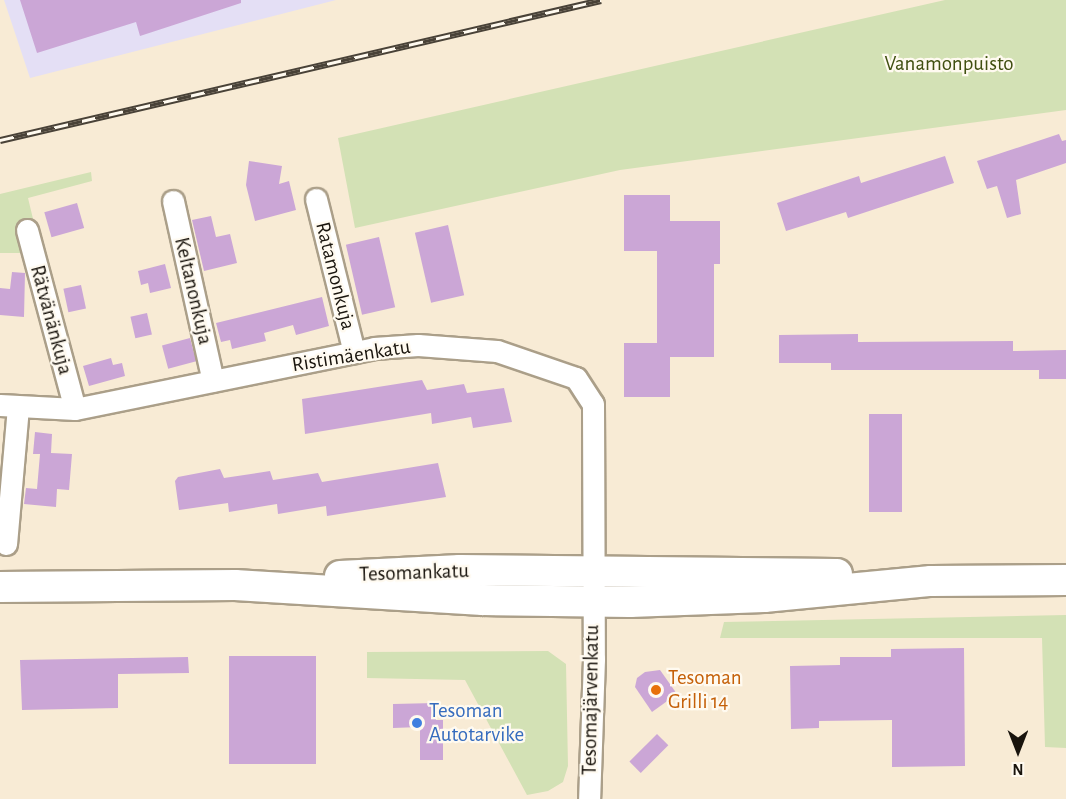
<!DOCTYPE html>
<html>
<head>
<meta charset="utf-8">
<style>
  body { margin:0 }
  #map { position:relative; width:1066px; height:799px; overflow:hidden; background:#f8ebd5; font-family:"Alegreya Sans",sans-serif }
  div>[style] { position:absolute }
  [style*='--x'] { left:calc(var(--x)*1px); top:calc(var(--y)*1px); width:calc(var(--w)*1px); rotate:calc(var(--a)*1deg) }
  .industrial>* { inset:0; background:#e4dff5 }
  .green>* { inset:0; background:#d3e1b5 }
  .building>* { inset:0; background:#cba6d6; transform-origin:0 0 }
  .roads { filter:drop-shadow(2px 0 #ab9f89) drop-shadow(-2px 0 #ab9f89) drop-shadow(0 2px #ab9f89) drop-shadow(0 -2px #ab9f89) }
  .minor>* { height:21px; margin:-10.5px; padding:0 10.5px; transform-origin:10.5px; border-radius:10.5px; background:#fff }
  .secondary>* { height:30px; margin:-15px; padding:0 15px; transform-origin:15px; border-radius:15px; background:#fff }
  .rail>* { height:7px; margin-top:-3.5px; transform-origin:0; background:repeating-linear-gradient(90deg,#fffaf0 0 14px,#494238 0 28px); box-sizing:border-box; border-block:2px solid #494238 }
  .dots>* { width:16px; height:16px; translate:-50% -50%; box-sizing:border-box; border:3px solid #fffaf0; border-radius:50% }
  span { translate:-50% -50%; white-space:nowrap; text-align:center; line-height:1.15; -webkit-text-stroke:4.5px #fffaf0; paint-order:stroke }
  .park-label { font-size:21px; color:#404f10 }
  .street-label { font-size:21px; color:#19140d }
  .food-label { font-size:21px; color:#c56008 }
  .left { translate:0 -50%; text-align:left }
  .shop-label { font-size:21px; color:#366cbe }
  .north { position:absolute; left:988px; top:721px; width:60px; height:60px; -webkit-text-stroke:4px #fffaf0; paint-order:stroke; rotate:180deg; font-size:16px; font-weight:700; line-height:24px; text-align:center; color:#19140d }
  .north::after { content:''; display:block; margin:auto; width:21px; height:27px; background:#19140d; clip-path:polygon(50% 0,100% 100%,50% 72%,0 100%) }
</style>
</head>
<body>
<div id="map">
  <div class="industrial">
    <div style="clip-path:polygon(4px 0,336px 0,30px 78px)"></div>
  </div>
  <div class="green">
    <div style="clip-path:polygon(945px 0,1066px 0,1066px 110px,620px 170px,355px 228px,338px 138px)"></div>
    <div style="clip-path:polygon(91px 172px,92px 181px,28px 198px,34px 223px,28px 253px,0 253px,0 194px)"></div>
    <div style="clip-path:polygon(1066px 615px,1066px 748px,1045px 747px,1042px 638px,720px 638px,724px 622px)"></div>
    <div style="clip-path:polygon(548px 651px,566px 664px,568px 766px,563px 782px,548px 791px,527px 795px,465px 680px,367px 678px,367px 652px)"></div>
  </div>
  <div class="building">
    <div style="clip-path:polygon(20px 0,241px 0,241px 3px,140px 36px,136px 22px,37px 53px)"></div>
    <div style="clip-path:polygon(1059px 134px,1062px 141px,1066px 140px,1066px 163px,1016px 180px,1021px 214px,1007px 218px,997px 186px,987px 189px,977px 161px)"></div>
    <div style="clip-path:polygon(945px 156px,954px 183px,848px 218px,846px 212px,786px 231px,777px 203px,859px 176px,861px 183px)"></div>
    <div style="clip-path:polygon(249px 161px,282px 166px,279px 184px,289px 181px,296px 210px,255px 221px,246px 185px)"></div>
    <div style="clip-path:polygon(624px 195px,670px 195px,670px 221px,720px 221px,720px 264px,714px 264px,714px 357px,670px 357px,670px 397px,624px 397px,624px 343px,657px 343px,657px 251px,624px 251px)"></div>
    <div style="left:77px;top:203px;width:26px;height:34px;rotate:74deg"></div>
    <div style="clip-path:polygon(211px 216px,216px 237px,230px 234px,237px 263px,204px 271px,192px 220px)"></div>
    <div style="left:448px;top:225px;width:72px;height:34px;rotate:77deg"></div>
    <div style="left:379px;top:237px;width:72px;height:34px;rotate:77deg"></div>
    <div style="clip-path:polygon(165px 264px,171px 288px,150px 293px,148px 283px,141px 285px,138px 271px)"></div>
    <div style="clip-path:polygon(12px 272px,25px 273px,24px 317px,0 315px,0 288px,10px 289px)"></div>
    <div style="left:81px;top:285px;width:24px;height:18px;rotate:78deg"></div>
    <div style="clip-path:polygon(322px 297px,329px 326px,296px 335px,293px 325px,264px 333px,266px 341px,232px 349px,230px 340px,221px 342px,216px 323px)"></div>
    <div style="left:147px;top:313px;width:22px;height:17px;rotate:77deg"></div>
    <div style="clip-path:polygon(858px 334px,858px 342px,1013px 341px,1013px 351px,1066px 350px,1066px 379px,1039px 379px,1039px 370px,831px 370px,831px 363px,779px 363px,779px 335px)"></div>
    <div style="left:190px;top:338px;width:24px;height:29px;rotate:75deg"></div>
    <div style="clip-path:polygon(111px 358px,113px 365px,122px 363px,125px 376px,89px 386px,83px 366px)"></div>
    <div style="clip-path:polygon(422px 380px,427px 390px,464px 384px,467px 393px,504px 388px,512px 422px,473px 428px,471px 417px,432px 424px,431px 413px,305px 434px,302px 399px)"></div>
    <div style="left:869px;top:414px;width:33px;height:98px"></div>
    <div style="clip-path:polygon(35px 432px,52px 434px,51px 453px,72px 454px,69px 490px,57px 489px,56px 507px,24px 504px,26px 488px,37px 489px,40px 454px,33px 454px)"></div>
    <div style="clip-path:polygon(438px 463px,446px 497px,327px 516px,326px 506px,278px 514px,277px 504px,229px 512px,228px 503px,179px 510px,175px 481px,178px 477px,220px 469px,224px 478px,270px 471px,273px 480px,318px 473px,322px 482px)"></div>
    <div style="clip-path:polygon(964px 648px,965px 766px,892px 767px,892px 720px,819px 721px,819px 728px,791px 729px,790px 666px,840px 665px,840px 657px,891px 657px,891px 649px)"></div>
    <div style="left:316px;top:656px;width:108px;height:87px;rotate:90deg"></div>
    <div style="clip-path:polygon(188px 657px,189px 673px,118px 674px,118px 708px,22px 710px,20px 660px)"></div>
    <div style="clip-path:polygon(660px 670px,677px 694px,652px 712px,635px 687px,637px 678px,645px 672px)"></div>
    <div style="clip-path:polygon(435px 703px,436px 720px,443px 720px,443px 760px,420px 760px,420px 727px,393px 728px,393px 704px)"></div>
    <div style="left:657px;top:734px;width:16px;height:39px;rotate:45deg"></div>
  </div>
  <div class="roads">
    <div class="minor">
      <div style="--x:316;--y:199;--w:158;--a:76.1"></div>
      <div style="--x:173;--y:201;--w:184;--a:77.5"></div>
      <div style="--x:27;--y:230;--w:185;--a:75"></div>
      <div style="--x:0;--y:405;--w:75;--a:3.1"></div>
      <div style="--x:75;--y:409;--w:305;--a:-11.5"></div>
      <div style="--x:374;--y:348;--w:44;--a:-3.9"></div>
      <div style="--x:418;--y:345;--w:79;--a:4.3"></div>
      <div style="--x:497;--y:351;--w:83;--a:18.9"></div>
      <div style="--x:576;--y:378;--w:31;--a:57"></div>
      <div style="--x:593;--y:404;--w:255;--a:89.8"></div>
      <div style="--x:594;--y:659;--w:140;--a:92"></div>
      <div style="--x:6;--y:544;--w:138;--a:-85"></div>
    </div>
    <div class="secondary">
      <div style="--x:340;--y:576;--w:120;--a:-2.9"></div>
      <div style="--x:460;--y:570;--w:377;--a:0.6"></div>
      <div style="--x:0;--y:587;--w:235;--a:-0.5"></div>
      <div style="--x:235;--y:585;--w:248;--a:3.5"></div>
      <div style="--x:483;--y:600;--w:147;--a:0.8"></div>
      <div style="--x:630;--y:602;--w:134;--a:-2.1"></div>
      <div style="--x:764;--y:597;--w:168;--a:-5.5"></div>
      <div style="--x:931;--y:581;--w:135;--a:-0.4"></div>
    </div>
  </div>
  <div class="rail">
    <div style="--x:0;--y:140;--w:617;--a:-13.11"></div>
  </div>
  <div class="dots">
    <div style="left:656px;top:690px;background:#e8710a"></div>
    <div style="left:417px;top:723px;background:#3f7fe0"></div>
  </div>
  <div class="park-label">
    <span style="left:949px;top:64px">Vanamonpuisto</span>
  </div>
  <div class="street-label">
    <span style="left:335px;top:276px;rotate:76deg">Ratamonkuja</span>
    <span style="left:193px;top:291px;rotate:77deg">Keltanonkuja</span>
    <span style="left:51px;top:320px;rotate:75deg">Rätvänänkuja</span>
    <span style="left:351px;top:356px;rotate:-9deg">Ristimäenkatu</span>
    <span style="left:414px;top:573px;rotate:-2deg">Tesomankatu</span>
    <span style="left:591px;top:700px;rotate:-89deg">Tesomajärvenkatu</span>
  </div>
  <div class="food-label">
    <span class="left" style="left:668px;top:690px">Tesoman<br>Grilli 14</span>
  </div>
  <div class="shop-label">
    <span class="left" style="left:429px;top:723px">Tesoman<br>Autotarvike</span>
  </div>
  <div class="north">N</div>
</div>
</body>
</html>
